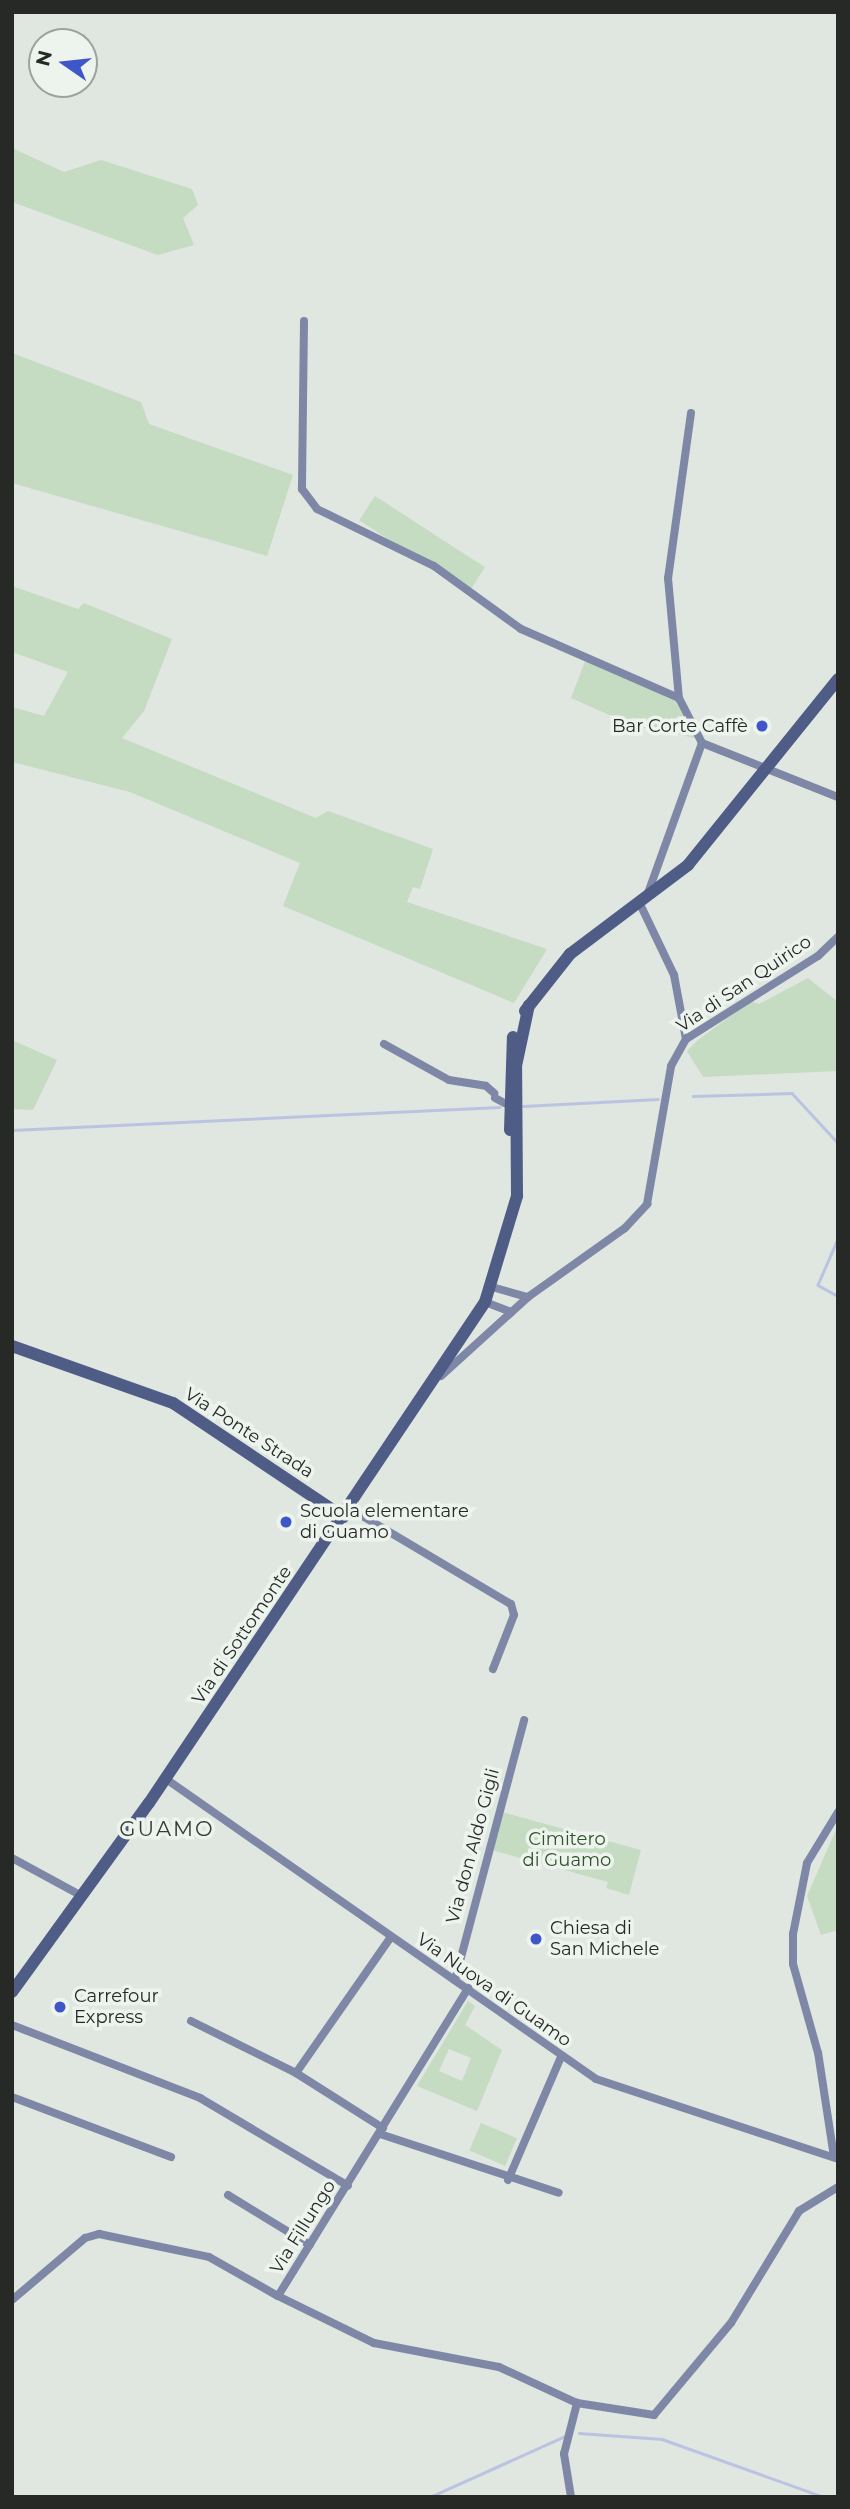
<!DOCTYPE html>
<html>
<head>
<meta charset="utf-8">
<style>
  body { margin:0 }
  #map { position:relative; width:850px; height:2509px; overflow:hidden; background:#e0e6e0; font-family:Montserrat,sans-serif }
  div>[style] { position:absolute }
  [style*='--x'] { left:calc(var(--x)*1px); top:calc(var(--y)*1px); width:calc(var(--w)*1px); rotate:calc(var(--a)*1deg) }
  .green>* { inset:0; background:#c5dbc2; transform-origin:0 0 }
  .stream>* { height:2.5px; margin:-1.25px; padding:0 1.25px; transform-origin:1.25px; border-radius:1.25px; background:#bac4e2 }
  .street>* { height:8px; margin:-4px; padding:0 4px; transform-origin:4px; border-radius:4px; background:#7e88a6 }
  .secondary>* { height:12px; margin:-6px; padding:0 6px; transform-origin:6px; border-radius:6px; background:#4e5c86 }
  .dots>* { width:19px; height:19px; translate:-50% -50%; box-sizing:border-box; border:4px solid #edf3ed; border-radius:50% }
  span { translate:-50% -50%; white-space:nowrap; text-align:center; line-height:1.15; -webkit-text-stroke:7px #edf3ed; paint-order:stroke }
  .poi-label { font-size:18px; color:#272927 }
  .right { translate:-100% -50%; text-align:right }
  .left { translate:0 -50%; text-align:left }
  .street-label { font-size:18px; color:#272927 }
  .park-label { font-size:18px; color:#30522c }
  .quarter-label { font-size:21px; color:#383c37; letter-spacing:2px }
  .frame { position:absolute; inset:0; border:14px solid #272927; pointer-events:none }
  .north { position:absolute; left:28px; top:28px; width:70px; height:70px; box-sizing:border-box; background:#edf3ed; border:2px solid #9ea29e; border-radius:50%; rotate:284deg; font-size:19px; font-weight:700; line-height:28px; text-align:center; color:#272927 }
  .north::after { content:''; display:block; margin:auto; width:24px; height:32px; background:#3f56c9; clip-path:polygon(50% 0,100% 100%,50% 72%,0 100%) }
</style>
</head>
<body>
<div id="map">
  <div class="green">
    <div style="clip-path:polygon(12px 148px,64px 172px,101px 160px,192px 189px,198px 205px,183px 218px,194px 245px,158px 255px,12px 202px)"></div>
    <div style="clip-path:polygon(12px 353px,141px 402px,149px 424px,293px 475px,267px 556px,12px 483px)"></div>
    <div style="left:375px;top:496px;width:131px;height:29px;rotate:33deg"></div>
    <div style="clip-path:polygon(12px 586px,78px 609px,84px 603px,172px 639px,144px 711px,122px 738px,316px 818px,328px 811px,433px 849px,420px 889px,413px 887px,407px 902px,547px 949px,514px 1003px,283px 906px,300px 863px,130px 792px,12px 762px,12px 707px,44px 716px,68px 672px,12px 652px)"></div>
    <div style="clip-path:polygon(585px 661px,674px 696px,695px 738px,632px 725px,571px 698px)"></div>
    <div style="clip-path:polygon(808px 978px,838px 1002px,838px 1071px,703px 1077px,687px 1051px,698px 1040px,751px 1001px,759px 1004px)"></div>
    <div style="clip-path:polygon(12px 1040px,57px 1060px,33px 1110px,12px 1109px)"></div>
    <div style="clip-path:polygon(498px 1811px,641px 1850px,629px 1895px,606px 1888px,608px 1882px,488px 1849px)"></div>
    <div style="clip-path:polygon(838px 1825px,838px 1930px,821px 1935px,807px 1896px)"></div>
    <div style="clip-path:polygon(evenodd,468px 2001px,475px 2006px,465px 2025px,502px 2050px,477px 2111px,417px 2086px,468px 2001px,449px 2049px,471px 2058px,462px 2081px,439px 2071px,449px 2049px)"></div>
    <div style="left:481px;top:2123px;width:39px;height:30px;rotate:23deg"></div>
  </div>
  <div class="stream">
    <div style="--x:693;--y:1096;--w:99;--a:-1.7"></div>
    <div style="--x:792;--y:1093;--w:68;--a:47.4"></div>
    <div style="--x:523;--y:1106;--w:135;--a:-3"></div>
    <div style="--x:12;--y:1130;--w:488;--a:-2.7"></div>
    <div style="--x:838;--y:1239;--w:50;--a:113.5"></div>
    <div style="--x:818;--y:1285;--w:23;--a:29"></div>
    <div style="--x:579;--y:2433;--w:83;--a:4.1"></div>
    <div style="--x:662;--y:2439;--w:172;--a:19.7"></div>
    <div style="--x:430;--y:2497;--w:148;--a:-24.3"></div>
  </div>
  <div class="street">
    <div style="--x:304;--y:321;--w:168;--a:90.7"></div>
    <div style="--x:302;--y:489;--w:25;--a:53"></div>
    <div style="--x:317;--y:509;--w:130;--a:26"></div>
    <div style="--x:434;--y:566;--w:107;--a:35.9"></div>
    <div style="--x:521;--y:629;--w:172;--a:23.6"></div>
    <div style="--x:691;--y:413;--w:167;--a:97.9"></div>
    <div style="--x:668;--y:578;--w:121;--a:84.8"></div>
    <div style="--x:679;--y:698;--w:51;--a:62.9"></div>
    <div style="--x:702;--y:743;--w:146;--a:21.7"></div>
    <div style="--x:648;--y:893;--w:159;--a:-70.2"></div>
    <div style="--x:640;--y:904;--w:79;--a:64.4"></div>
    <div style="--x:674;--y:975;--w:65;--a:79.4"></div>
    <div style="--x:384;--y:1044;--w:74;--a:29"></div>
    <div style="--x:449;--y:1080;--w:37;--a:9"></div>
    <div style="--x:486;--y:1086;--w:11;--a:41"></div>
    <div style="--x:495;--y:1098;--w:15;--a:28"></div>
    <div style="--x:492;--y:1287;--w:37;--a:16"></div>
    <div style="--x:485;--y:1302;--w:28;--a:21"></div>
    <div style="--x:441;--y:1376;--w:118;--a:-42.2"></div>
    <div style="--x:528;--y:1297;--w:119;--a:-35.4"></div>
    <div style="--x:625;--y:1228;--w:33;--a:-47"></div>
    <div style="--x:647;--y:1204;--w:140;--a:-80.1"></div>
    <div style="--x:671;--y:1066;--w:31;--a:-61"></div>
    <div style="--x:686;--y:1039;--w:156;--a:-32.2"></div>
    <div style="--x:818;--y:956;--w:28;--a:-44"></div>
    <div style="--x:349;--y:1508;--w:188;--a:30.7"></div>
    <div style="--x:511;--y:1604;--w:11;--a:75"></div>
    <div style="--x:514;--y:1615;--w:58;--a:111.3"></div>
    <div style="--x:166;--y:1779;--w:524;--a:34.9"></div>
    <div style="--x:596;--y:2079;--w:255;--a:18.3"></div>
    <div style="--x:12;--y:1858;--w:77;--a:28.6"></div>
    <div style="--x:455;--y:1980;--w:269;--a:-75.1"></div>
    <div style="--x:191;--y:2021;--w:117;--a:26.3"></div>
    <div style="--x:296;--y:2073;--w:103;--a:32.3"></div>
    <div style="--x:12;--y:2025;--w:202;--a:21.2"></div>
    <div style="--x:200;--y:2098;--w:172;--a:30.7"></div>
    <div style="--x:296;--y:2073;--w:166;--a:-55.1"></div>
    <div style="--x:12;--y:2097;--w:170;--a:20.7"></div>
    <div style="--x:380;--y:2134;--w:188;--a:18.2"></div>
    <div style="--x:834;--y:2157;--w:105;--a:-98.7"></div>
    <div style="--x:818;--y:2053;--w:92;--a:-105.7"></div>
    <div style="--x:793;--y:1964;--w:30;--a:-90"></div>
    <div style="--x:793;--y:1934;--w:72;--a:-78.8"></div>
    <div style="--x:807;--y:1863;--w:60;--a:-58.7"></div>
    <div style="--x:508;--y:2180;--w:134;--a:-66.7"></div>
    <div style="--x:228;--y:2195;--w:96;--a:31.4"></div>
    <div style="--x:278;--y:2296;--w:107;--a:26.1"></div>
    <div style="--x:374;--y:2343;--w:127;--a:10.9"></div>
    <div style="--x:499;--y:2367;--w:86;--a:24.8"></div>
    <div style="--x:577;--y:2403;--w:78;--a:8.9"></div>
    <div style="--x:654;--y:2415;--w:120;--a:-50.1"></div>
    <div style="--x:731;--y:2323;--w:131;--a:-58.7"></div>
    <div style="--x:799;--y:2211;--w:46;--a:-31.6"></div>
    <div style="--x:12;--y:2300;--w:96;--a:-40.3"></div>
    <div style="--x:85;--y:2238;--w:15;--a:-16"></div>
    <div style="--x:99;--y:2234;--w:112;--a:11.8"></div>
    <div style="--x:209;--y:2257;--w:79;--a:29.5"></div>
    <div style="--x:278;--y:2296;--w:362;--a:-58.3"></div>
    <div style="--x:571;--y:2497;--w:44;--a:-99.2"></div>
    <div style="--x:564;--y:2454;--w:53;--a:-75.7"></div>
  </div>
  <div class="secondary">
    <div style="--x:525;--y:1011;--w:73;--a:-51.7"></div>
    <div style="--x:570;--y:954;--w:148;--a:-37"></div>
    <div style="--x:688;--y:865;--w:239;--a:-51.1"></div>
    <div style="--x:510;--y:1130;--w:93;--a:-88.2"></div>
    <div style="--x:12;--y:1346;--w:171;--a:19.5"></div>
    <div style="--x:173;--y:1403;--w:205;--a:33.8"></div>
    <div style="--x:12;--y:1992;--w:233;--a:-54.1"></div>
    <div style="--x:149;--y:1803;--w:603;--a:-56.15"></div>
    <div style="--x:485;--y:1302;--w:111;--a:-73.2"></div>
    <div style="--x:517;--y:1196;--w:130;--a:-90.4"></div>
    <div style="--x:516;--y:1066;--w:62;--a:-78"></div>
  </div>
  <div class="dots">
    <div style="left:762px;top:726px;background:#3f56c9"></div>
    <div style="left:286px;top:1522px;background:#3f56c9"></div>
    <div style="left:536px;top:1939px;background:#3f56c9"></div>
    <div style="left:60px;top:2007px;background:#3f56c9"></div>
  </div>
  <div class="poi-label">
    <span class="right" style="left:748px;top:726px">Bar Corte Caffè</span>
    <span class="left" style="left:300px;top:1522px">Scuola elementare<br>di Guamo</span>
    <span class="left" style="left:550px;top:1939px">Chiesa di<br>San Michele</span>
    <span class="left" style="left:74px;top:2007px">Carrefour<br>Express</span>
  </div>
  <div class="street-label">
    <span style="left:744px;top:984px;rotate:-34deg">Via di San Quirico</span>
    <span style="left:249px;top:1433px;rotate:33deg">Via Ponte Strada</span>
    <span style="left:242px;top:1635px;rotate:-56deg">Via di Sottomonte</span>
    <span style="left:473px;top:1846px;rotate:-75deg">Via don Aldo Gigli</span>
    <span style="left:494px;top:1990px;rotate:35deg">Via Nuova di Guamo</span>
    <span style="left:303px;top:2227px;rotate:-58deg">Via Fillungo</span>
  </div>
  <div class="park-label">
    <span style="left:567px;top:1850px">Cimitero<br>di Guamo</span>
  </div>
  <div class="quarter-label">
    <span style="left:167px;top:1829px">GUAMO</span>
  </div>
  <div class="frame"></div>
  <div class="north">N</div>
</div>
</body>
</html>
